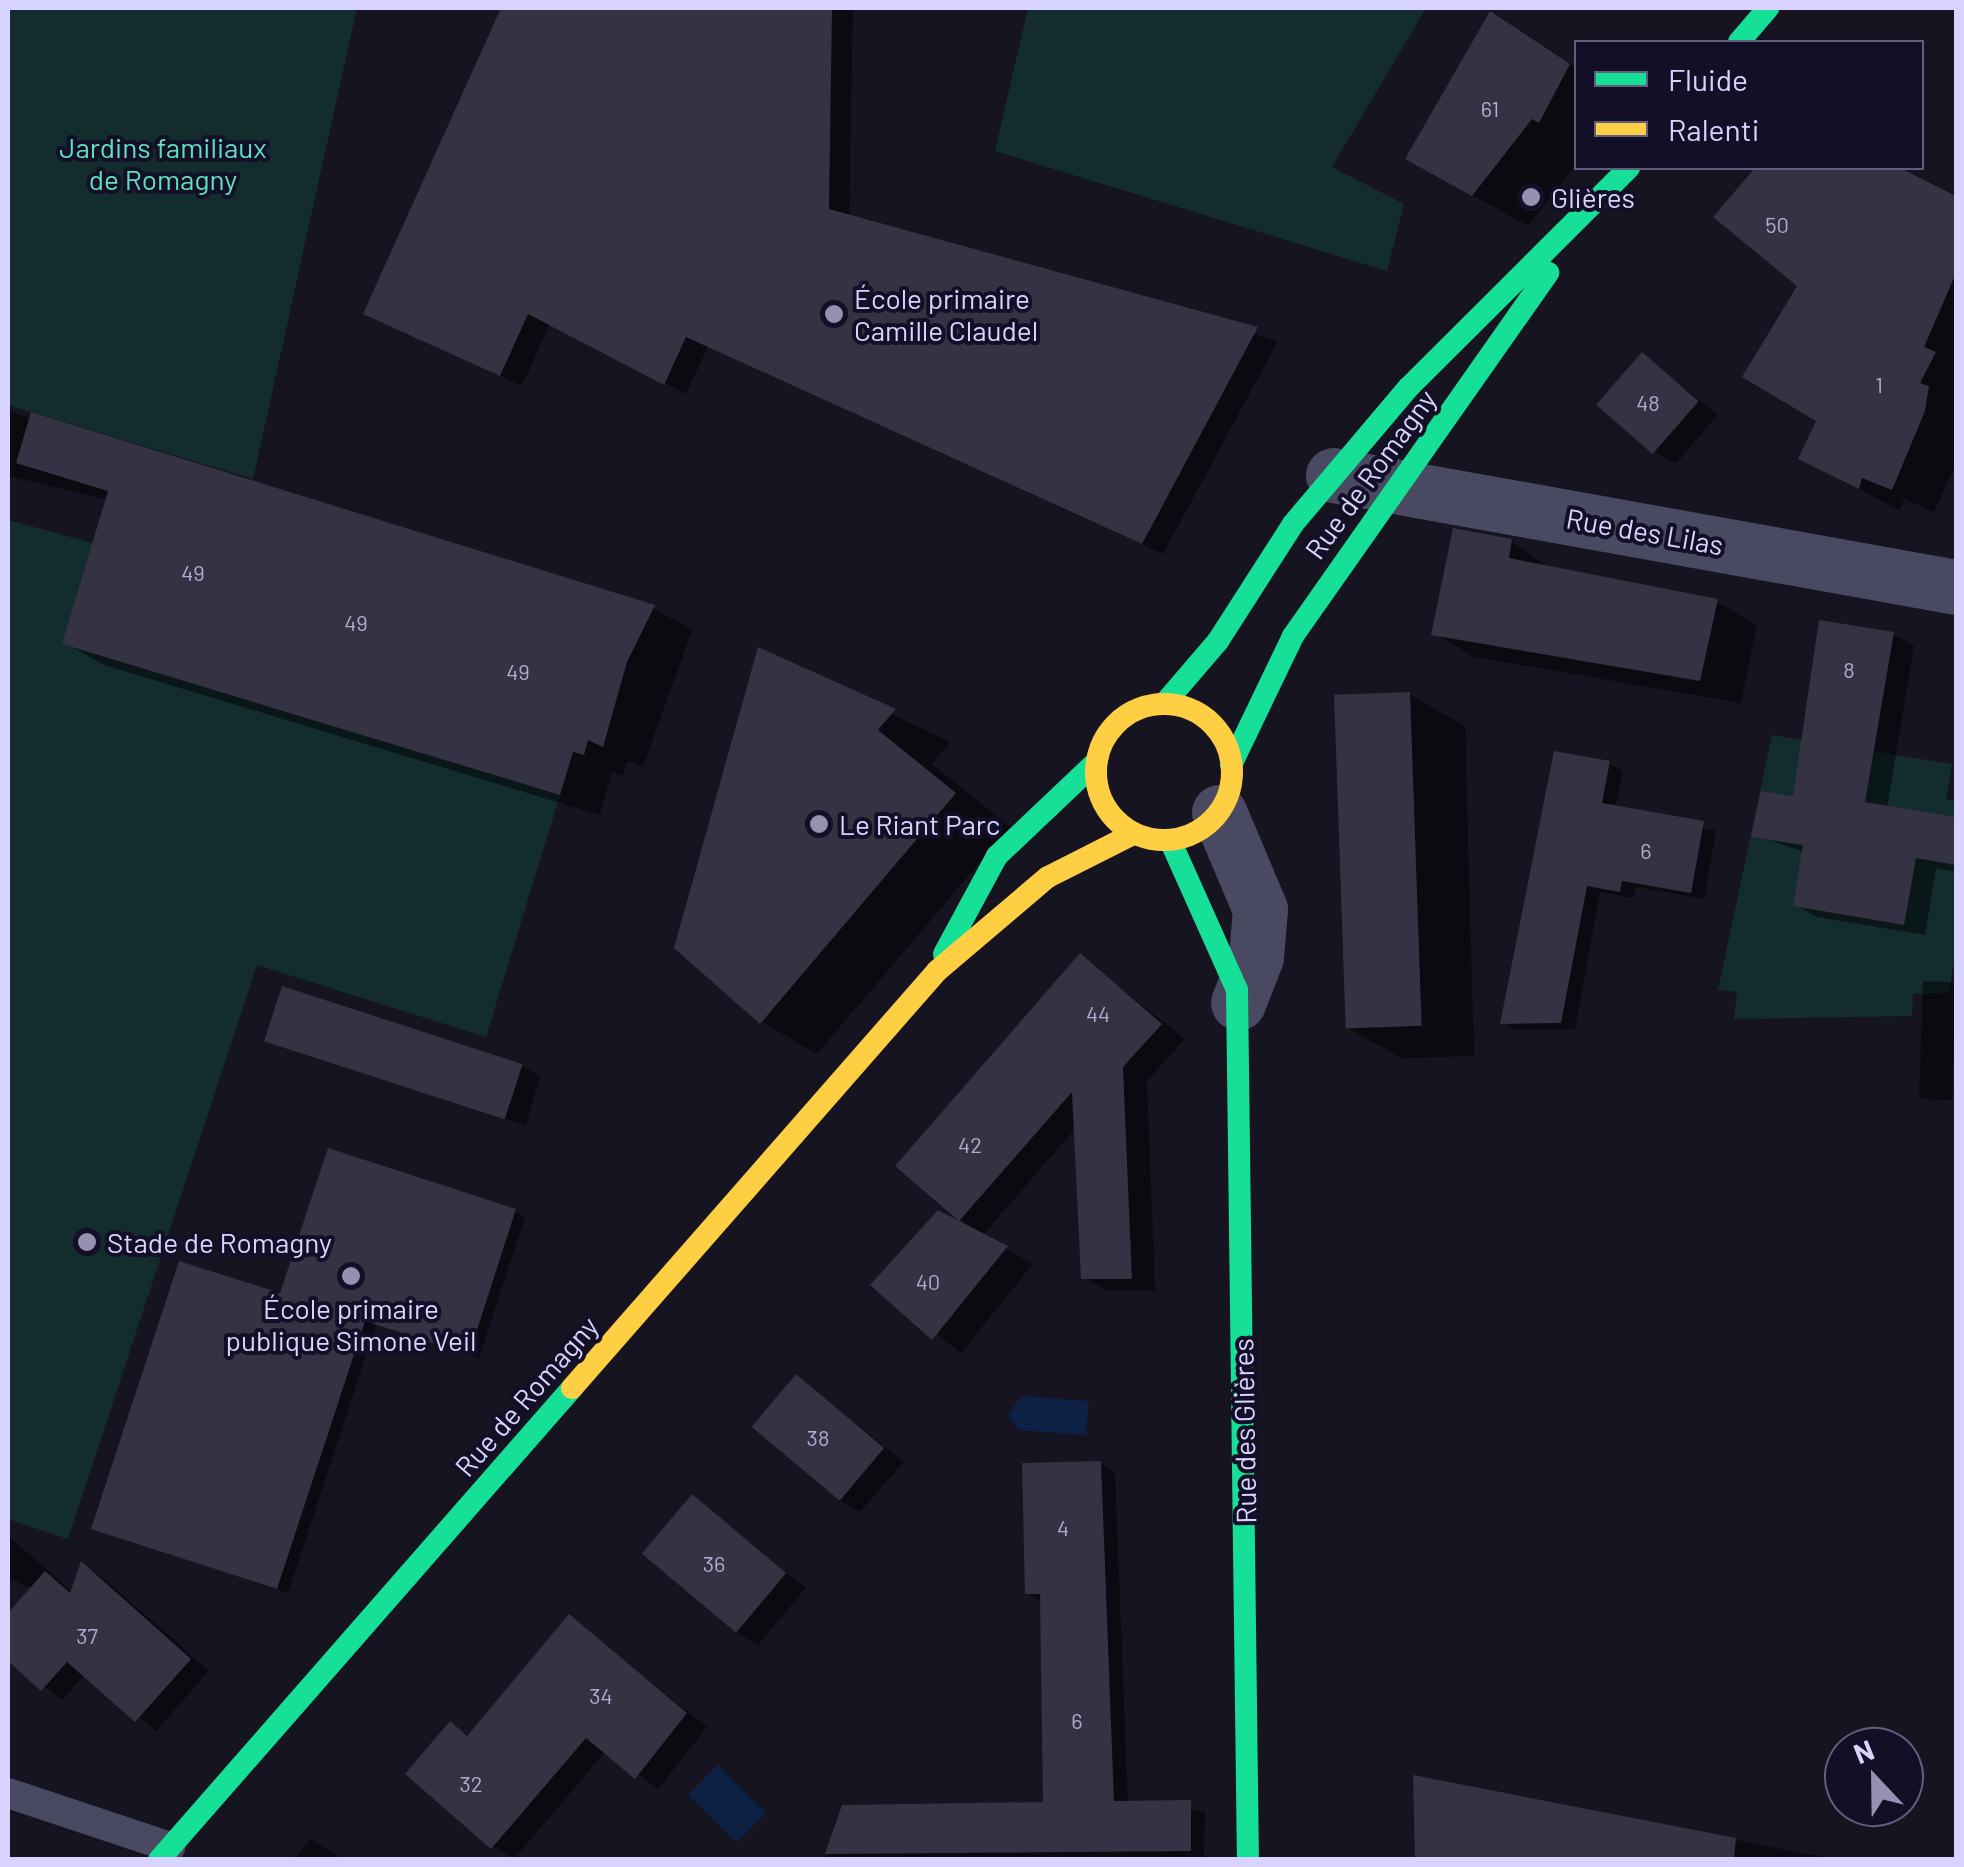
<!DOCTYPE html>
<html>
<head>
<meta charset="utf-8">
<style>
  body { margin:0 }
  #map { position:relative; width:1964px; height:1867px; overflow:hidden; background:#161421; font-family:Barlow,sans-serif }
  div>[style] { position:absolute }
  .green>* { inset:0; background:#132c2d }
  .water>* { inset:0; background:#0d2144; transform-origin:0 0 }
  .shadow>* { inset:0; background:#0007; transform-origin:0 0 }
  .building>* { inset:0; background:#343243; transform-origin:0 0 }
  .lane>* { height:30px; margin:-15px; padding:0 15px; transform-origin:15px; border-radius:15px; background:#4a4962 }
  .street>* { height:55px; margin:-27.5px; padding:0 27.5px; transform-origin:27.5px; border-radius:27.5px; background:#4a4962 }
  .fast>* { height:22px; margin:-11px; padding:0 11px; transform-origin:11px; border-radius:11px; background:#16e098 }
  .slow>* { height:22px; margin:-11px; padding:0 11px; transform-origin:11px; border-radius:11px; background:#ffcf43 }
  .slow>.ring { margin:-11px; padding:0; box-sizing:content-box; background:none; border:22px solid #ffcf43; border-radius:50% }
  .dots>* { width:28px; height:28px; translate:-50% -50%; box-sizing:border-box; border:5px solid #130f26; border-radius:50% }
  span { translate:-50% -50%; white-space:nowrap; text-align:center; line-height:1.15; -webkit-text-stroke:8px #130f26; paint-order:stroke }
  .number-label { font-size:22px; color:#b0acd0 }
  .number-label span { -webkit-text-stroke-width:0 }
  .park-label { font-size:28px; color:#5fe0c0 }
  .poi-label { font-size:28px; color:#d9d4ff }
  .left { translate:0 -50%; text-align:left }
  .street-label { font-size:28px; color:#d9d4ff }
  .frame { position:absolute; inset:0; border:10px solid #d9d4ff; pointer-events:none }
  .legend { position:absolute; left:1574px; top:40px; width:350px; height:130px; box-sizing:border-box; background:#130f26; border:2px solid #625e7d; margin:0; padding:12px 18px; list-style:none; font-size:30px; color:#d9d4ff }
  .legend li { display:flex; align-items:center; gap:20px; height:50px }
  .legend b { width:50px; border:2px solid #625e7d }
  .north { position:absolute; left:1824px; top:1727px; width:100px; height:100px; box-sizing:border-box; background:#130f26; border:2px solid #625e7d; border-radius:50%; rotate:338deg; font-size:28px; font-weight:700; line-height:40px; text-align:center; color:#d9d4ff }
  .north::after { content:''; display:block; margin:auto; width:35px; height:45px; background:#9591b1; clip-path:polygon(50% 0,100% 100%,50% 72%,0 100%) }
</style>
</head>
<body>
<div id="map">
  <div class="green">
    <i style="clip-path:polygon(8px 8px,357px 8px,253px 479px,8px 405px)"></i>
    <i style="clip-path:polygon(1028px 8px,1426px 8px,1332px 167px,1404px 204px,1387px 271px,995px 151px)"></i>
    <i style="clip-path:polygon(8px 520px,93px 543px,63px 644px,560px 795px,486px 1037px,257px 965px,68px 1539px,8px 1519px)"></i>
    <i style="clip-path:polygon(1772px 735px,1952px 764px,1946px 799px,1956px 801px,1956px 947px,1949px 993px,1913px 994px,1912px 1016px,1734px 1019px,1737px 992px,1718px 990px)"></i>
  </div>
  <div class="water">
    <i style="clip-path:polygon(1021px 1396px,1089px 1401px,1086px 1435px,1019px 1430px,1008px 1416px)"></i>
    <i style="left:718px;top:1765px;width:68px;height:42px;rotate:45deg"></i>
  </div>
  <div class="shadow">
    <i style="clip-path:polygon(504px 8px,853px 8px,849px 217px,1278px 341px,1163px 554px,708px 347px,686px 394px,550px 324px,522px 386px,366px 312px)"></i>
    <i style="clip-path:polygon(1491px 15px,1576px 67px,1576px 165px,1528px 226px,1464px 190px)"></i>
    <i style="clip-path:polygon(1759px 168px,1895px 168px,1956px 198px,1956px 464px,1934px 512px,1904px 499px,1900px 511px,1802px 458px,1819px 420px,1800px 286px,1717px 216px)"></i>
    <i style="clip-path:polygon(1642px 356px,1718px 414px,1676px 464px,1655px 452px)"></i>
    <i style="clip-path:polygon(8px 411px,654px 608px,692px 630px,643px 767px,627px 761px,623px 776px,612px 772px,600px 815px,104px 665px,65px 643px,108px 500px,8px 476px)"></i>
    <i style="clip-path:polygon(1511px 541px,1551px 569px,1717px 602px,1757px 625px,1741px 703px,1474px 657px,1434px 633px)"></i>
    <i style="clip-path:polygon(1893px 634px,1914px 646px,1887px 808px,1956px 820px,1956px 872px,1936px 868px,1925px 935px,1817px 917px,1796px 905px,1805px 852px,1754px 835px,1795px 799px)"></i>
    <i style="clip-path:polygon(760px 651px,950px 742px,932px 764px,1010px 827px,817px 1054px,762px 1022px)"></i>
    <i style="clip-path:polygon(1409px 694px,1465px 726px,1474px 1056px,1401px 1058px,1346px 1027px)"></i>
    <i style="clip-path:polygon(1609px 763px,1623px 771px,1615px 808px,1716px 831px,1704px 899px,1636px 887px,1633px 898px,1600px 892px,1575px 1029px,1516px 1030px,1503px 1022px)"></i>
    <i style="clip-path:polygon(1080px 956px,1185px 1039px,1147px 1081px,1155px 1291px,1108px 1291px,1084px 1277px,1076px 1128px,982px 1236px,1033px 1264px,961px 1353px,873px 1284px,970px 1227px,899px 1166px)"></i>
    <i style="left:1923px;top:981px;width:33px;height:118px;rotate:2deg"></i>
    <i style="clip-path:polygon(265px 1038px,522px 1066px,540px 1076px,526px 1126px)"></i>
    <i style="clip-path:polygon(515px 1211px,525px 1217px,479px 1358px,376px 1325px,288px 1593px,104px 1533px,281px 1297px)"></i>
    <i style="clip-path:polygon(797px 1378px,904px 1462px,860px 1512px,838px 1500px)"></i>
    <i style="clip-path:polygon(1101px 1464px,1115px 1472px,1128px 1804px,1205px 1811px,1204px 1860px,826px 1860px,844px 1807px,1046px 1805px,1042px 1602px,1027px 1593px)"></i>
    <i style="clip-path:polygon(692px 1497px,806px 1588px,758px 1645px,737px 1633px)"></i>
    <i style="clip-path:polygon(8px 1536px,73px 1592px,82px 1565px,101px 1576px,209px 1671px,156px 1731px,85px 1675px,62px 1700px,8px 1657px,8px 1617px,33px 1588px,8px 1579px)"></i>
    <i style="clip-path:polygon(569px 1618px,707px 1727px,658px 1789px,606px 1751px,514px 1859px,493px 1846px,450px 1725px,470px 1736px)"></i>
    <i style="clip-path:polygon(1415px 1778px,1839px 1860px,1418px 1860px)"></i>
    <i style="clip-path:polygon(310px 1839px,345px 1860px,293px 1860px)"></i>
  </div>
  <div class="building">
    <i style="clip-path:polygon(501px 8px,832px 8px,829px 209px,1258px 327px,1142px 544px,686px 337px,664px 385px,528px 314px,500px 376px,363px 314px)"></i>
    <i style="clip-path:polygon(1490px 11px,1570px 64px,1539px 123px,1532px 119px,1472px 196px,1405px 159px)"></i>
    <i style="clip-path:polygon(1755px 168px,1900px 168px,1956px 196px,1956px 273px,1924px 347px,1936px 352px,1920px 383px,1929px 386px,1925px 411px,1892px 490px,1862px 478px,1859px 489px,1798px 459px,1816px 421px,1742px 377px,1797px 286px,1713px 217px)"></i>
    <i style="left:1642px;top:352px;width:75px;height:70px;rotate:41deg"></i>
    <i style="clip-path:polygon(31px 412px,655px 605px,627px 662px,603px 747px,588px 740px,584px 755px,573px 752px,560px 795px,62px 644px,108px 491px,16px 463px)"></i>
    <i style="clip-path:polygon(1453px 528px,1512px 539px,1509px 558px,1718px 599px,1700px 681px,1431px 635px)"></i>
    <i style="clip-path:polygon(1819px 620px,1894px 632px,1865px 802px,1956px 817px,1956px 865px,1916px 858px,1904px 925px,1793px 906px,1803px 845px,1751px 837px,1761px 791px,1793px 796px)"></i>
    <i style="clip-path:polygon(758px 647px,896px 709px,878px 730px,956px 793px,760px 1024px,674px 948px)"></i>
    <i style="left:1410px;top:692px;width:334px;height:76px;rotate:88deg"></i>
    <i style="clip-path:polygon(1554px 751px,1610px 761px,1602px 803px,1704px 821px,1691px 893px,1622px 881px,1620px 892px,1587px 886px,1561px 1023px,1500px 1024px)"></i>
    <i style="clip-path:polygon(1080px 953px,1162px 1024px,1123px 1067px,1132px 1279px,1081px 1279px,1072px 1092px,959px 1221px,895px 1166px)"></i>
    <i style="left:282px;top:986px;width:253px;height:58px;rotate:18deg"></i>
    <i style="clip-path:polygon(328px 1148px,516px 1209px,469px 1355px,365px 1321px,277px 1589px,91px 1529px,179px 1261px,280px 1293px)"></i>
    <i style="clip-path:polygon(938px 1210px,1008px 1246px,932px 1340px,870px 1285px)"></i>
    <i style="left:796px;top:1374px;width:115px;height:69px;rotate:40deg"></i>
    <i style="clip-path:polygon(1101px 1461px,1114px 1801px,1191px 1800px,1191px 1851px,825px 1854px,842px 1805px,1043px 1802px,1040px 1594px,1025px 1594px,1022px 1463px)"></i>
    <i style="left:692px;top:1494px;width:123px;height:78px;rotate:40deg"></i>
    <i style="clip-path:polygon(81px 1561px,191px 1659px,135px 1722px,67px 1662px,41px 1691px,8px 1661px,8px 1613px,45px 1571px,70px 1593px)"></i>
    <i style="clip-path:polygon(569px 1614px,687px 1713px,635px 1779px,586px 1738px,491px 1849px,405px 1774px,450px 1721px,467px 1736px)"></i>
    <i style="clip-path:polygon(1413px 1775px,1736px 1838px,1734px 1860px,1415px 1860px)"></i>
  </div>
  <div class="lane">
    <i style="left:8px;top:1793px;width:171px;rotate:18.4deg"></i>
  </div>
  <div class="street">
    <i style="left:1333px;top:475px;width:633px;rotate:10.19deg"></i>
    <i style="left:1219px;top:812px;width:105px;rotate:67.1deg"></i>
    <i style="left:1260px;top:909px;width:48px;rotate:94.8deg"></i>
    <i style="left:1256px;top:957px;width:49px;rotate:111.4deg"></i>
  </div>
  <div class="fast">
    <i style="left:1739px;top:42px;width:45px;rotate:-49.5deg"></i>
    <i style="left:1164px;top:704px;width:83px;rotate:-49.4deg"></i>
    <i style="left:1218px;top:641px;width:139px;rotate:-57.3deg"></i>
    <i style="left:1293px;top:524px;width:178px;rotate:-49.8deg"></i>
    <i style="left:1408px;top:388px;width:312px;rotate:-44.9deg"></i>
    <i style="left:1231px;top:765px;width:143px;rotate:-64.3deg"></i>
    <i style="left:1293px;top:636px;width:444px;rotate:-54.9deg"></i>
    <i style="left:1170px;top:840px;width:164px;rotate:65.9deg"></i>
    <i style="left:1237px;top:990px;width:870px;rotate:89.28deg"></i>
    <i style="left:944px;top:954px;width:111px;rotate:-61.6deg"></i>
    <i style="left:997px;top:856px;width:137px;rotate:-43.5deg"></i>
    <i style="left:159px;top:1860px;width:627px;rotate:-48.81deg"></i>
  </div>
  <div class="slow">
    <i class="ring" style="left:1096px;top:704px;width:114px;height:114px"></i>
    <i style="left:572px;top:1388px;width:554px;rotate:-48.8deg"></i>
    <i style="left:937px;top:971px;width:145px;rotate:-40.3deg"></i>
    <i style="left:1048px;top:877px;width:95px;rotate:-26.8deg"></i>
  </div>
  <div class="dots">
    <i style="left:1531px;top:197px;background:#9591b1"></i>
    <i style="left:834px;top:314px;background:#9591b1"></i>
    <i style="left:819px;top:824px;background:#9591b1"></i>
    <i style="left:87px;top:1242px;background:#9591b1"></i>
    <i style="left:351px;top:1276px;background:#9591b1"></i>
  </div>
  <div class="number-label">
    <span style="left:1490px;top:109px">61</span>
    <span style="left:1777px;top:225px">50</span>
    <span style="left:1879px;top:385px">1</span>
    <span style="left:1648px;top:403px">48</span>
    <span style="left:193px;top:573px">49</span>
    <span style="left:356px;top:623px">49</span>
    <span style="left:1849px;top:670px">8</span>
    <span style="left:518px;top:672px">49</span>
    <span style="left:1646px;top:851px">6</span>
    <span style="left:1098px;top:1014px">44</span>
    <span style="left:970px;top:1145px">42</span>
    <span style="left:928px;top:1282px">40</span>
    <span style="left:818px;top:1438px">38</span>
    <span style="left:1063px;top:1528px">4</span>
    <span style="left:714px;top:1564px">36</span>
    <span style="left:87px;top:1636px">37</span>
    <span style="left:601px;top:1696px">34</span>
    <span style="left:1077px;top:1721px">6</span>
    <span style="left:471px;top:1784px">32</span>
  </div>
  <div class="park-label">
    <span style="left:163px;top:163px">Jardins familiaux<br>de Romagny</span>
  </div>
  <div class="poi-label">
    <span class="left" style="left:1551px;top:197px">Glières</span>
    <span class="left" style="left:854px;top:314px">École primaire<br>Camille Claudel</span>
    <span class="left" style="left:839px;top:824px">Le Riant Parc</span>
    <span class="left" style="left:107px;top:1242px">Stade de Romagny</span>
    <span style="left:351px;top:1324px">École primaire<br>publique Simone Veil</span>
  </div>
  <div class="street-label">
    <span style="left:1370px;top:474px;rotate:-54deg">Rue de Romagny</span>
    <span style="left:1645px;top:531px;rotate:10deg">Rue des Lilas</span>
    <span style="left:526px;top:1396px;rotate:-49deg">Rue de Romagny</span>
    <span style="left:1244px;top:1431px;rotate:-91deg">Rue des Glières</span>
  </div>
  <div class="frame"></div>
  <ul class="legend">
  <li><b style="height:12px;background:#16e098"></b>Fluide</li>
  <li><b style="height:12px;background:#ffcf43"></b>Ralenti</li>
  </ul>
  <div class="north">N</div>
</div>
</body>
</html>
